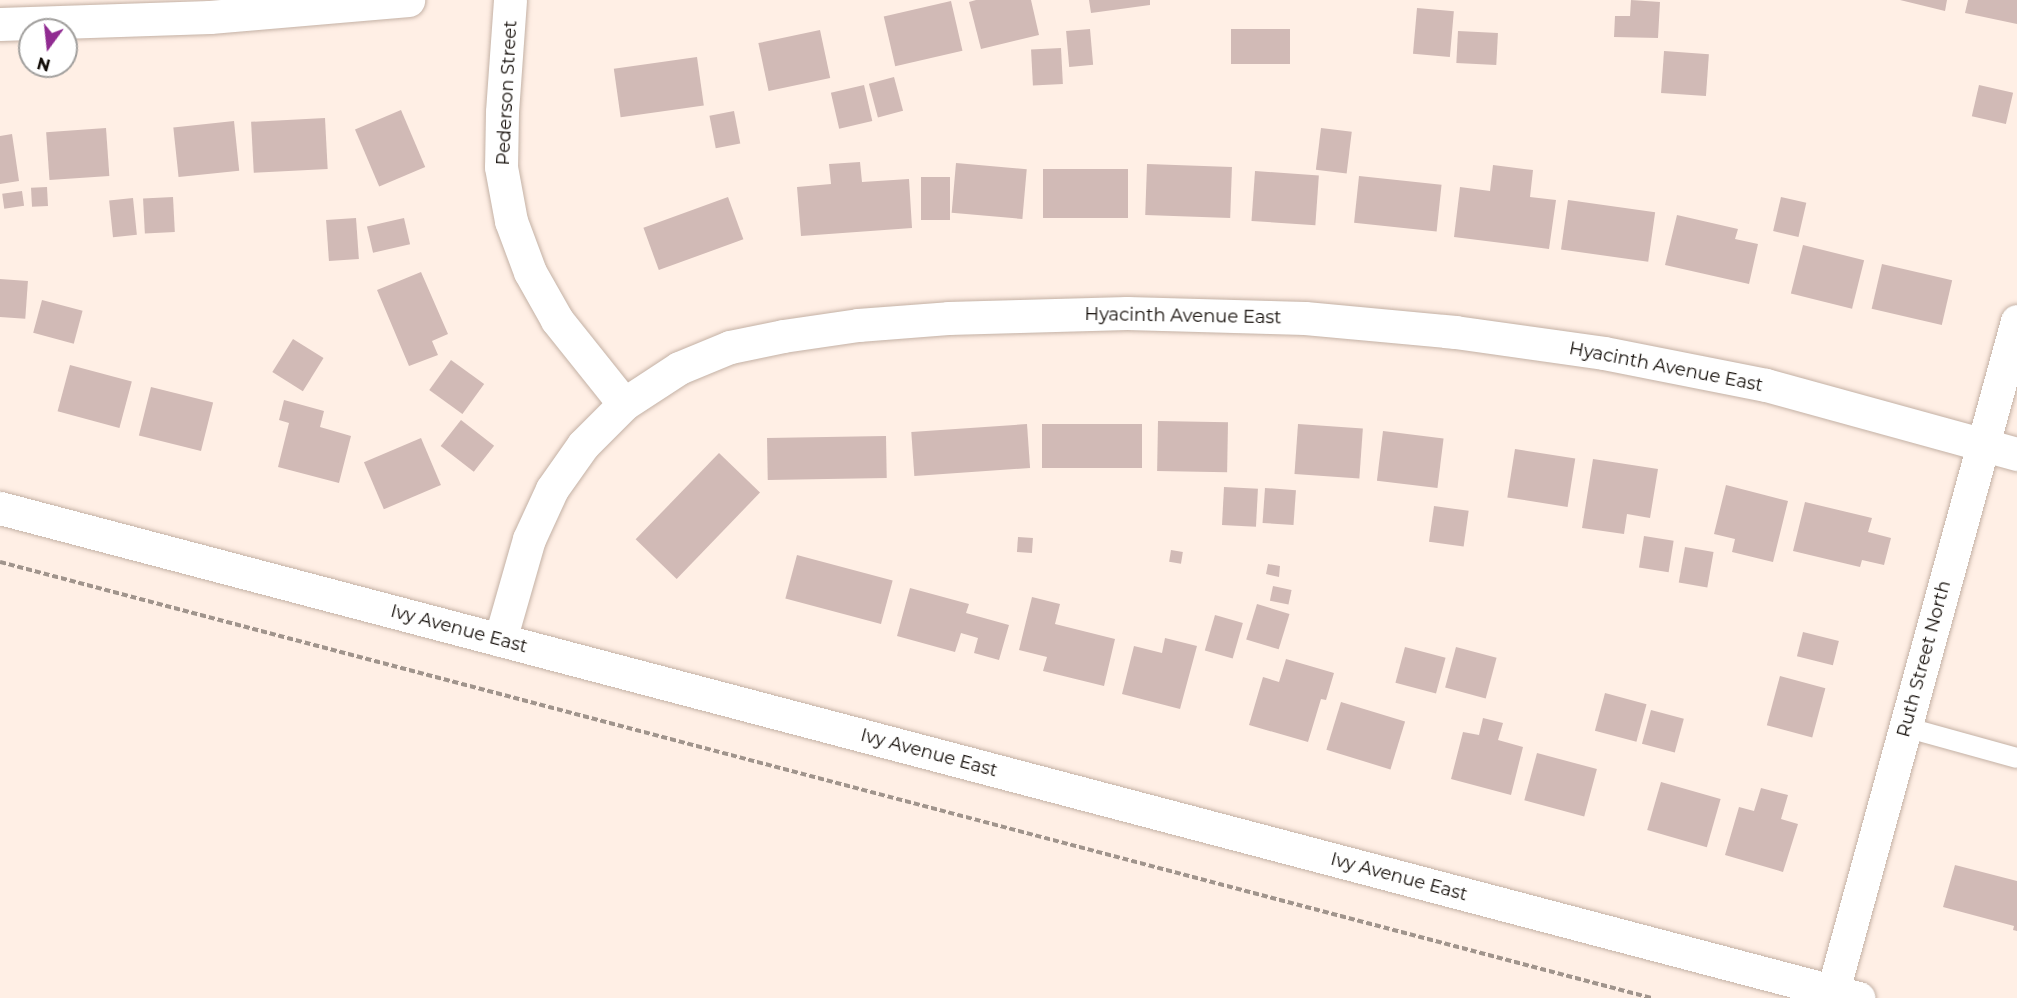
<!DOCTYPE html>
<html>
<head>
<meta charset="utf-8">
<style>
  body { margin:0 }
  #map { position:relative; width:2017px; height:998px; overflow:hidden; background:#ffefe5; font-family:Montserrat,sans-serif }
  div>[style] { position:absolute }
  .building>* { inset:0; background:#d1bab6; transform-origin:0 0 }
  .path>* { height:4px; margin-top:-2px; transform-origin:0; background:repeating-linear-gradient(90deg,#a0948c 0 6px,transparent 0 9px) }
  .roads { filter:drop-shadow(0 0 2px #c4b1a5) drop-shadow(0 0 2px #c4b1a5) }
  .lane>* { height:20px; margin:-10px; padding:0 10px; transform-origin:10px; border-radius:10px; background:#fff }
  .street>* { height:33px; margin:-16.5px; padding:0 16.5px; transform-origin:16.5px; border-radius:16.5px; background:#fff }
  .secondary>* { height:33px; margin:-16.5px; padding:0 16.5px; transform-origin:16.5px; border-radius:16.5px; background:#fff }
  span { translate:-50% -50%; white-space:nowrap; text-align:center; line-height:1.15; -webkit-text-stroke:4.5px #fff; paint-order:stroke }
  .street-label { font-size:18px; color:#140e09 }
  .north { position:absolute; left:18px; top:18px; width:60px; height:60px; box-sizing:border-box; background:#fff; border:2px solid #a19f9d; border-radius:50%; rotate:195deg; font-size:16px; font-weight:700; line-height:24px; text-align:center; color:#140e09 }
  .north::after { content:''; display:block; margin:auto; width:21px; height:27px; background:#902b91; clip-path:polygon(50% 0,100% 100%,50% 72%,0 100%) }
</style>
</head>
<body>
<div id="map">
  <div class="building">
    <i style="clip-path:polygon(976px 0,1031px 0,1039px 35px,981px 49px,969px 2px)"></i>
    <i style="clip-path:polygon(1089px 0,1150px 0,1150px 5px,1091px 13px)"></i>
    <i style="clip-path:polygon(1631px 0,1660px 2px,1658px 38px,1614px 37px,1615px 16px,1630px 16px)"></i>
    <i style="clip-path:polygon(1900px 0,1947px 0,1945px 11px)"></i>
    <i style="clip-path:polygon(1968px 0,2017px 0,2017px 24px,1965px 13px)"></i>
    <i style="left:951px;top:1px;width:51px;height:69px;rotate:77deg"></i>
    <i style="left:1417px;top:8px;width:37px;height:46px;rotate:5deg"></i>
    <i style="left:1090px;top:29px;width:36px;height:24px;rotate:85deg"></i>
    <i style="left:1290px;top:29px;width:35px;height:59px;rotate:90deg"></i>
    <i style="left:820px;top:30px;width:49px;height:63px;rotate:78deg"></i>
    <i style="left:1458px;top:31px;width:40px;height:32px;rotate:3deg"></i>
    <i style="left:1061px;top:48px;width:36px;height:30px;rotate:87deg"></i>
    <i style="left:1664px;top:51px;width:45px;height:42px;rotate:4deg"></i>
    <i style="left:697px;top:57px;width:49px;height:84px;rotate:82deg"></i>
    <i style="left:894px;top:77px;width:35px;height:26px;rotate:75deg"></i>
    <i style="left:864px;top:85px;width:37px;height:34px;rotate:77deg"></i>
    <i style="left:1979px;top:85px;width:35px;height:32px;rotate:13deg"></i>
    <i style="left:401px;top:110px;width:62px;height:50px;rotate:67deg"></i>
    <i style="left:734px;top:111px;width:33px;height:25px;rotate:79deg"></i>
    <i style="left:325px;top:118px;width:51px;height:74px;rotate:87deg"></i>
    <i style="left:234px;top:121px;width:50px;height:61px;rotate:84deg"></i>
    <i style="left:106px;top:128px;width:48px;height:60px;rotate:86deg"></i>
    <i style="left:1321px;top:128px;width:31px;height:42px;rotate:7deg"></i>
    <i style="clip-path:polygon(12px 134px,19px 181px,0 184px,0 136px)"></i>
    <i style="clip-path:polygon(860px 162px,862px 182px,909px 179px,912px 228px,801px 236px,797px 187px,831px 184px,829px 164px)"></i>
    <i style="left:956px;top:163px;width:71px;height:50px;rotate:5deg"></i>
    <i style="left:1147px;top:164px;width:85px;height:51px;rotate:2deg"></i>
    <i style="clip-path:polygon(1493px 165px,1533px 170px,1530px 197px,1556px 200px,1549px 249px,1454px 237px,1460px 187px,1490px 191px)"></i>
    <i style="left:1043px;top:169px;width:85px;height:49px"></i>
    <i style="left:1255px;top:171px;width:64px;height:50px;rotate:4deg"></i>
    <i style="left:1359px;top:176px;width:83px;height:47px;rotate:6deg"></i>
    <i style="left:921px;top:177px;width:29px;height:43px"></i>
    <i style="left:47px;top:187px;width:19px;height:16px;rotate:87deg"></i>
    <i style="left:22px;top:191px;width:15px;height:20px;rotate:82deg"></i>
    <i style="left:173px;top:197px;width:35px;height:30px;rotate:87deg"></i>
    <i style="left:728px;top:197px;width:45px;height:90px;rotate:70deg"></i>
    <i style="left:1781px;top:197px;width:26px;height:35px;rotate:13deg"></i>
    <i style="left:133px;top:198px;width:37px;height:24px;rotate:84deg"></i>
    <i style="left:1568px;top:200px;width:88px;height:50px;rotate:8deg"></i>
    <i style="clip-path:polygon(1677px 215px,1738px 229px,1735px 239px,1758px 244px,1749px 284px,1665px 265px)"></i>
    <i style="left:356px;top:218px;width:41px;height:30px;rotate:86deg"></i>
    <i style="left:404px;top:218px;width:27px;height:38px;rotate:77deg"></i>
    <i style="left:1803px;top:245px;width:63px;height:50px;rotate:14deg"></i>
    <i style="left:1882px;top:264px;width:72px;height:46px;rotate:13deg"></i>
    <i style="clip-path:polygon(421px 272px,448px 334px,432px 341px,438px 355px,409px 366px,377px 290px)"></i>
    <i style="left:0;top:279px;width:28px;height:38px;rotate:4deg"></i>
    <i style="left:42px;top:300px;width:42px;height:34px;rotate:15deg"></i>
    <i style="left:293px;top:339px;width:36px;height:39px;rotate:32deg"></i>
    <i style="left:451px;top:360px;width:41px;height:37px;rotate:36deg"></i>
    <i style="left:70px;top:365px;width:64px;height:48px;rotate:15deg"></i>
    <i style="left:151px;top:387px;width:64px;height:50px;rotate:14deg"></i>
    <i style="clip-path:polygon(284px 400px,324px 411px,320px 427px,351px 436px,339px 483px,278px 467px,289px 423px,279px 420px)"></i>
    <i style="left:461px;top:420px;width:42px;height:33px;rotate:38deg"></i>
    <i style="left:1158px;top:421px;width:70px;height:50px;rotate:1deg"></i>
    <i style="left:1027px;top:424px;width:44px;height:116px;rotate:86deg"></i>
    <i style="left:1042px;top:424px;width:100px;height:44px"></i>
    <i style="left:1298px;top:424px;width:65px;height:50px;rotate:4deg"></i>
    <i style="left:1383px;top:431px;width:61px;height:50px;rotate:7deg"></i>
    <i style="left:886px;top:436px;width:42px;height:119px;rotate:89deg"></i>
    <i style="left:421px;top:438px;width:51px;height:62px;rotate:67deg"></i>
    <i style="left:1515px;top:449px;width:61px;height:49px;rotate:9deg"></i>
    <i style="left:719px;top:453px;width:57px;height:120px;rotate:44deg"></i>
    <i style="clip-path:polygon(1593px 459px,1658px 469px,1650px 518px,1627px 514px,1624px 534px,1582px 528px)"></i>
    <i style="clip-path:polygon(1726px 485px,1788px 501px,1773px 562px,1732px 552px,1735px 539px,1714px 534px)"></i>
    <i style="left:1224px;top:487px;width:34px;height:38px;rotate:3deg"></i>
    <i style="left:1265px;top:488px;width:31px;height:35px;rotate:4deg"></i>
    <i style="clip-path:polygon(1805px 502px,1872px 518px,1868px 532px,1891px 538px,1884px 565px,1862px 560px,1860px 567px,1793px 551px)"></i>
    <i style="left:1434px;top:506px;width:35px;height:36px;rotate:8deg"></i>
    <i style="left:1644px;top:536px;width:30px;height:32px;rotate:9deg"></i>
    <i style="left:1018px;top:537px;width:15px;height:15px;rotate:4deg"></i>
    <i style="left:1685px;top:547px;width:29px;height:36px;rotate:10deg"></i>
    <i style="left:1171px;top:550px;width:12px;height:12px;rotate:9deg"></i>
    <i style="left:797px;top:555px;width:99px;height:45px;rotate:15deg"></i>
    <i style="clip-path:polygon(1268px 564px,1280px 566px,1279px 577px,1266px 574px)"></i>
    <i style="left:1273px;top:586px;width:19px;height:15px;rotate:12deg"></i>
    <i style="clip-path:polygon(910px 588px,969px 604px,966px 613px,1009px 625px,999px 660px,974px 653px,978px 638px,961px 633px,955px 652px,897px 636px)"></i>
    <i style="clip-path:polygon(1032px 597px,1060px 604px,1055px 624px,1115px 639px,1104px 686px,1043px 671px,1047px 657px,1019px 650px)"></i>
    <i style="left:1257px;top:604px;width:34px;height:37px;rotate:17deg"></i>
    <i style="left:1215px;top:615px;width:29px;height:37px;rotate:16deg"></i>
    <i style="left:1803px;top:632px;width:37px;height:25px;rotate:14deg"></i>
    <i style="clip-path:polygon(1165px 638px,1197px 646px,1180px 709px,1122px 694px,1134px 646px,1162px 653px)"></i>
    <i style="left:1405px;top:647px;width:42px;height:37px;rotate:15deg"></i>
    <i style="left:1456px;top:647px;width:42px;height:42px;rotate:15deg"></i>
    <i style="clip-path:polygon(1286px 659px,1334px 673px,1326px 700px,1321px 699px,1308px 742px,1249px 725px,1263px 677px,1279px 682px)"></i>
    <i style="left:1780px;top:676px;width:47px;height:51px;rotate:15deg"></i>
    <i style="left:1605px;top:693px;width:43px;height:39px;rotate:15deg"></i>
    <i style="left:1341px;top:702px;width:67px;height:50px;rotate:17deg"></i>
    <i style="left:1651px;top:710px;width:34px;height:35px;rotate:15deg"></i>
    <i style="clip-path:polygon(1483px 718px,1503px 723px,1498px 740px,1523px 747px,1511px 795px,1451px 779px,1463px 732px,1479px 735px)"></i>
    <i style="left:1537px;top:753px;width:62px;height:49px;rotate:15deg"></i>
    <i style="left:1661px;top:782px;width:62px;height:50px;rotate:16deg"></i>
    <i style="clip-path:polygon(1761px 788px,1788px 795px,1781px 819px,1798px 824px,1783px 872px,1725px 855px,1739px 807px,1754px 811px)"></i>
    <i style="clip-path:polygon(1955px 865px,2017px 881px,2017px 931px,2013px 930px,2014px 926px,1943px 907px)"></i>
  </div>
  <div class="path">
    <i style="left:0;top:562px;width:1708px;rotate:14.79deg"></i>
  </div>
  <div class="roads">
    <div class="lane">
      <i style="left:1905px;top:727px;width:116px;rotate:15.5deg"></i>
    </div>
    <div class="street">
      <i style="left:510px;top:0;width:112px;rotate:94.1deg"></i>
      <i style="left:502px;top:112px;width:55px;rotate:91deg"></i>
      <i style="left:501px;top:167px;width:55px;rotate:79.5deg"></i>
      <i style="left:511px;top:221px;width:54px;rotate:69.6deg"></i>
      <i style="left:530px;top:272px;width:55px;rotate:60.6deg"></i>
      <i style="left:557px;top:320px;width:107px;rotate:51.4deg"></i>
      <i style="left:0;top:24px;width:210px;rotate:-1.9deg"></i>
      <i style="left:210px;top:17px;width:199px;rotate:-4.9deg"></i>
      <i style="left:500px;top:640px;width:105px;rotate:-74deg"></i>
      <i style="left:529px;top:539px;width:55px;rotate:-65.3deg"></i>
      <i style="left:552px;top:489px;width:54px;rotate:-54.8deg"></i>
      <i style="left:583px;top:445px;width:58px;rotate:-45deg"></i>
      <i style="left:624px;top:404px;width:66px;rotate:-33.2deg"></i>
      <i style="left:679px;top:368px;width:55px;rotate:-22.4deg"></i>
      <i style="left:730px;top:347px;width:54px;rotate:-11.7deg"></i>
      <i style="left:783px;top:336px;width:76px;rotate:-8.3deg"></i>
      <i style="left:858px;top:325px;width:90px;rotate:-4.4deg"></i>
      <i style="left:948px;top:318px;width:179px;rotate:-1.6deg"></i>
      <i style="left:1127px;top:313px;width:178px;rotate:1.6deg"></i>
      <i style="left:1305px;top:318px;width:151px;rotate:5.3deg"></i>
      <i style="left:1455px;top:332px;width:150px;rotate:8deg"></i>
      <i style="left:1604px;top:353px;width:165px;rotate:11.2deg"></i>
      <i style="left:1766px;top:385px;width:260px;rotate:15.4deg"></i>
      <i style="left:1831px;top:998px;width:702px;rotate:-74.64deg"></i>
    </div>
    <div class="secondary">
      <i style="left:0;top:508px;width:1922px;rotate:14.77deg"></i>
    </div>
  </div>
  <div class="street-label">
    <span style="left:507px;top:93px;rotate:-87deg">Pederson Street</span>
    <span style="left:1183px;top:316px;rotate:1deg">Hyacinth Avenue East</span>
    <span style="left:1666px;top:367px;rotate:11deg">Hyacinth Avenue East</span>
    <span style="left:459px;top:629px;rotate:15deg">Ivy Avenue East</span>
    <span style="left:1924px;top:659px;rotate:-75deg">Ruth Street North</span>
    <span style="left:929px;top:753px;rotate:15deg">Ivy Avenue East</span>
    <span style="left:1399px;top:877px;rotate:15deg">Ivy Avenue East</span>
  </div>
  <div class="north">N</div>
</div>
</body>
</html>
